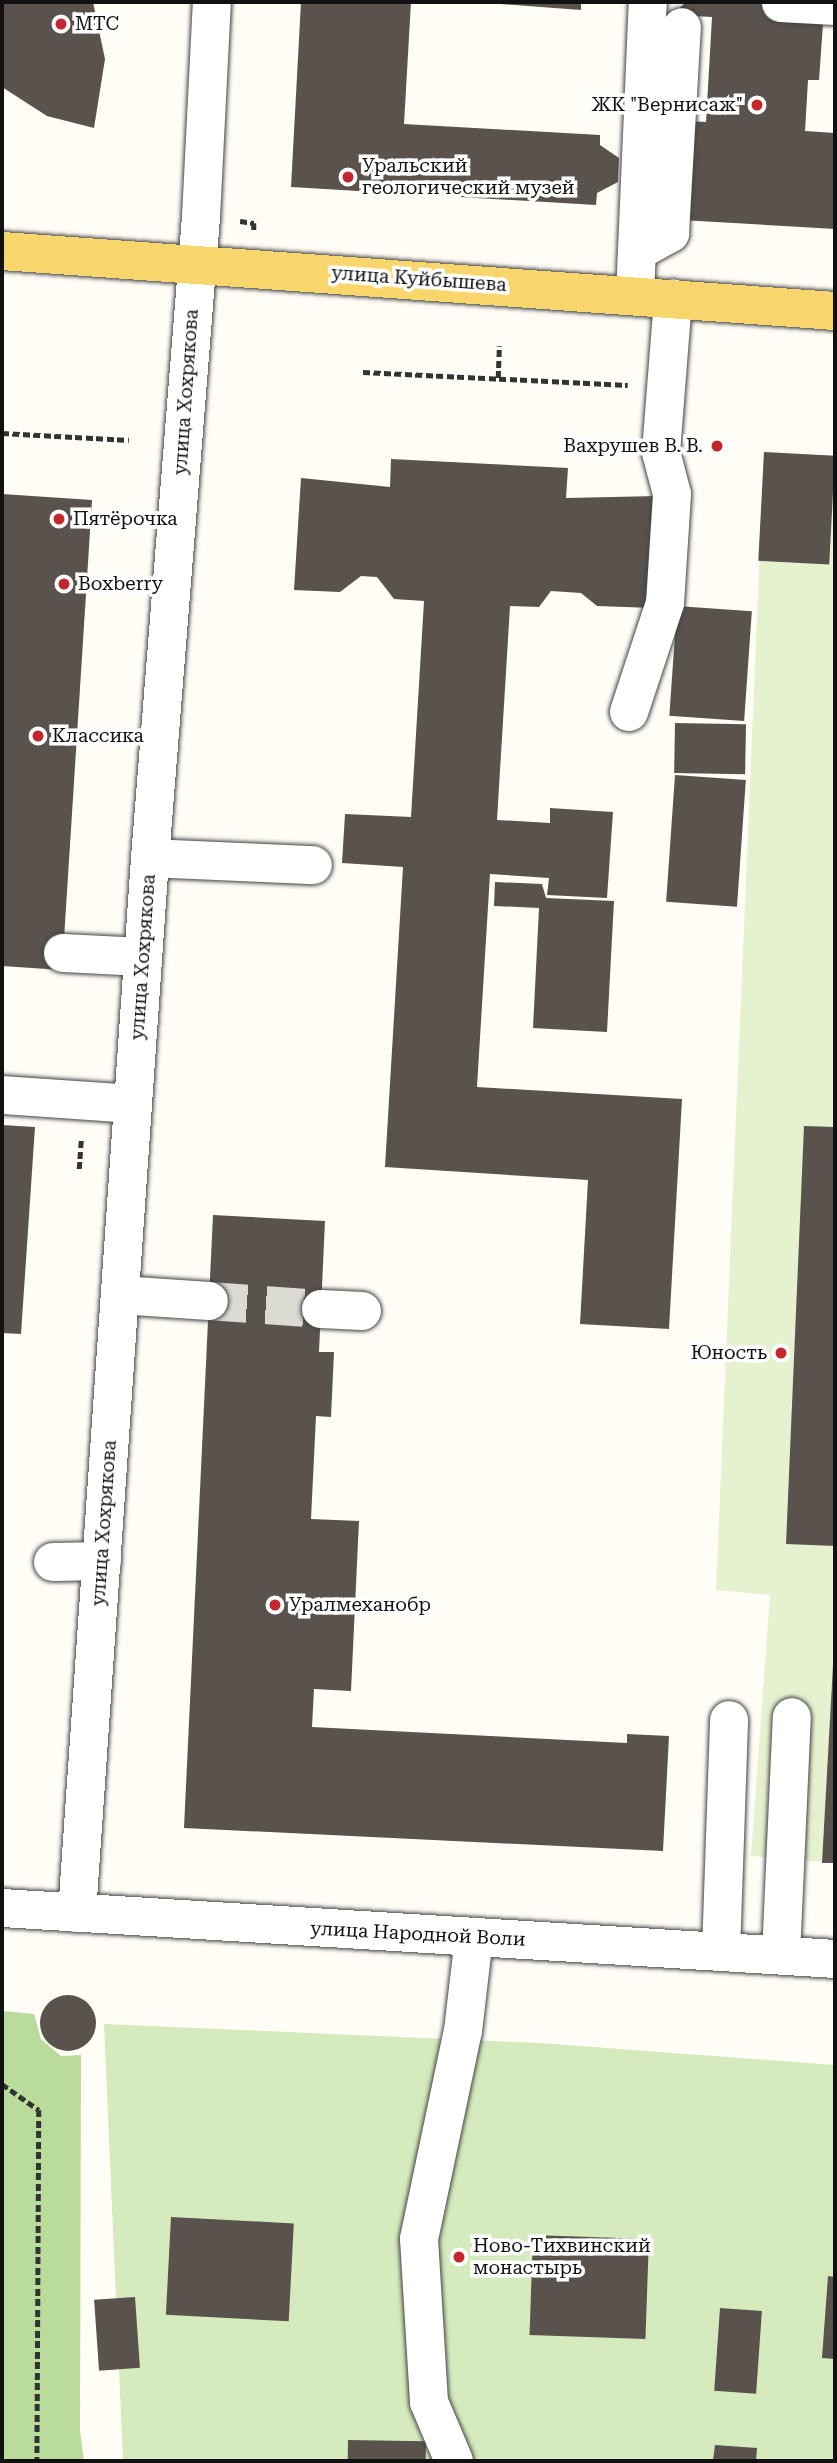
<!DOCTYPE html>
<html>
<head>
<meta charset="utf-8">
<style>
  body { margin:0 }
  #map { position:relative; width:837px; height:2463px; overflow:hidden; background:#fffdf5; font-family:"Roboto Serif",serif }
  div>[style] { position:absolute }
  .green>* { inset:0; background:#d5ebbd }
  .forest>* { inset:0; background:#b9dc9c }
  .pitch>* { inset:0; background:#e6f2cf }
  .building>* { inset:0; background:#5a524d; transform-origin:0 0 }
  .round { border-radius:50% }
  .minor-tunnel>* { height:38px; margin-top:-19px; transform-origin:0; background:repeating-linear-gradient(90deg,#dbdad3 0 38px,transparent 0 57px) }
  .path>* { height:4.5px; margin-top:-2.25px; transform-origin:0; background:repeating-linear-gradient(90deg,#333 0 7px,transparent 0 10.5px) }
  .roads { filter:drop-shadow(0 0 2px #444) drop-shadow(0 0 2px #444) }
  .minor>* { height:38px; margin:-19px; padding:0 19px; transform-origin:19px; border-radius:19px; background:#fff }
  .major>* { height:38px; margin:-19px; padding:0 19px; transform-origin:19px; border-radius:19px; background:#f9d66b }
  .dots>* { width:19px; height:19px; translate:-50% -50%; box-sizing:border-box; border:4px solid #fff; border-radius:50% }
  span { translate:-50% -50%; white-space:nowrap; text-align:center; line-height:1.15; -webkit-text-stroke:7px #fff; paint-order:stroke }
  .poi-label { font-size:19px; color:#111 }
  .left { translate:0 -50%; text-align:left }
  .right { translate:-100% -50%; text-align:right }
  .street-label { font-size:19px; color:#111 }
  .frame { position:absolute; inset:0; border:4px solid #111; pointer-events:none }
</style>
</head>
<body>
<div id="map">
  <div class="green">
    <i style="clip-path:polygon(104px 2024px,540px 2043px,835px 2065px,835px 2461px,123px 2461px)"></i>
  </div>
  <div class="forest">
    <i style="clip-path:polygon(2px 2011px,34px 2014px,41px 2039px,61px 2056px,81px 2055px,80px 2431px,84px 2461px,2px 2461px)"></i>
  </div>
  <div class="pitch">
    <i style="clip-path:polygon(764px 452px,835px 456px,835px 1863px,751px 1856px,770px 1595px,716px 1590px)"></i>
  </div>
  <div class="building">
    <i style="clip-path:polygon(2px 2px,93px 2px,105px 59px,94px 128px,47px 116px,2px 87px)"></i>
    <i style="clip-path:polygon(301px 2px,411px 2px,404px 124px,600px 135px,600px 145px,619px 158px,618px 182px,597px 193px,596px 205px,291px 187px)"></i>
    <i style="clip-path:polygon(474px 2px,581px 2px,581px 10px)"></i>
    <i style="clip-path:polygon(686px 2px,781px 2px,823px 24px,819px 80px,808px 80px,805px 131px,835px 133px,835px 229px,681px 220px,687px 121px,706px 122px,712px 17px,672px 15px)"></i>
    <i style="left:764px;top:452px;width:71px;height:109px;rotate:3deg"></i>
    <i style="clip-path:polygon(391px 459px,568px 468px,566px 498px,658px 496px,653px 608px,597px 606px,581px 593px,551px 591px,539px 607px,510px 606px,497px 820px,550px 823px,550px 808px,613px 812px,607px 898px,547px 895px,549px 878px,490px 874px,477px 1087px,682px 1099px,669px 1329px,580px 1324px,588px 1180px,385px 1167px,403px 867px,342px 863px,345px 814px,411px 817px,424px 601px,394px 599px,377px 577px,361px 576px,340px 592px,294px 590px,301px 478px,390px 487px)"></i>
    <i style="clip-path:polygon(2px 494px,92px 500px,62px 970px,2px 966px)"></i>
    <i style="left:677px;top:606px;width:75px;height:110px;rotate:4deg"></i>
    <i style="left:675px;top:723px;width:71px;height:50px;rotate:1deg"></i>
    <i style="left:675px;top:775px;width:71px;height:127px;rotate:4deg"></i>
    <i style="clip-path:polygon(495px 882px,542px 884px,546px 898px,614px 901px,607px 1032px,533px 1028px,539px 908px,494px 906px)"></i>
    <i style="clip-path:polygon(2px 1125px,35px 1127px,21px 1334px,2px 1333px)"></i>
    <i style="clip-path:polygon(804px 1126px,835px 1127px,835px 1546px,786px 1544px)"></i>
    <i style="clip-path:polygon(213px 1215px,325px 1221px,319px 1352px,334px 1352px,331px 1417px,316px 1416px,311px 1519px,359px 1521px,351px 1691px,314px 1689px,312px 1727px,627px 1743px,627px 1734px,669px 1736px,663px 1851px,184px 1828px)"></i>
    <i style="clip-path:polygon(833px 1665px,835px 1665px,835px 1863px,822px 1863px)"></i>
    <i class="round" style="left:40px;top:1995px;width:56px;height:56px"></i>
    <i style="left:171px;top:2217px;width:123px;height:98px;rotate:3deg"></i>
    <i style="left:533px;top:2235px;width:116px;height:100px;rotate:2deg"></i>
    <i style="clip-path:polygon(828px 2276px,835px 2277px,835px 2359px,822px 2358px)"></i>
    <i style="left:135px;top:2297px;width:71px;height:41px;rotate:86deg"></i>
    <i style="left:720px;top:2308px;width:42px;height:83px;rotate:4deg"></i>
    <i style="left:348px;top:2440px;width:78px;height:21px;rotate:1deg"></i>
    <i style="clip-path:polygon(715px 2445px,757px 2448px,756px 2461px,713px 2461px)"></i>
  </div>
  <div class="minor-tunnel">
    <i style="left:209px;top:1301px;width:112px;rotate:4.1deg"></i>
  </div>
  <div class="path">
    <i style="left:240px;top:221px;width:14px;rotate:8deg"></i>
    <i style="left:254px;top:223px;width:8px;rotate:90deg"></i>
    <i style="left:363px;top:372px;width:265px;rotate:2.8deg"></i>
    <i style="left:498px;top:378px;width:32px;rotate:-88deg"></i>
    <i style="left:2px;top:433px;width:127px;rotate:3.2deg"></i>
    <i style="left:79px;top:1169px;width:29px;rotate:-86deg"></i>
    <i style="left:2px;top:2084px;width:45px;rotate:35.1deg"></i>
    <i style="left:39px;top:2110px;width:351px;rotate:90.3deg"></i>
  </div>
  <div class="roads">
    <div class="minor">
      <i style="left:781px;top:3px;width:54px;rotate:3.2deg"></i>
      <i style="left:638px;top:251px;width:37px;rotate:-29deg"></i>
      <i style="left:670px;top:233px;width:206px;rotate:-86.7deg"></i>
      <i style="left:635px;top:295px;width:293px;rotate:-87.5deg"></i>
      <i style="left:629px;top:712px;width:115px;rotate:-71.7deg"></i>
      <i style="left:665px;top:603px;width:109px;rotate:-86.3deg"></i>
      <i style="left:672px;top:494px;width:43px;rotate:-104.7deg"></i>
      <i style="left:661px;top:452px;width:154px;rotate:-85.5deg"></i>
      <i style="left:150px;top:858px;width:163px;rotate:2.5deg"></i>
      <i style="left:63px;top:953px;width:80px;rotate:2.9deg"></i>
      <i style="left:2px;top:1095px;width:131px;rotate:3.9deg"></i>
      <i style="left:120px;top:1295px;width:89px;rotate:3.9deg"></i>
      <i style="left:321px;top:1309px;width:41px;rotate:2.8deg"></i>
      <i style="left:53px;top:1562px;width:49px;rotate:-1.2deg"></i>
      <i style="left:2px;top:1908px;width:835px;rotate:3.5deg"></i>
      <i style="left:77px;top:1913px;width:1058px;rotate:-86.04deg"></i>
      <i style="left:150px;top:858px;width:643px;rotate:-85.45deg"></i>
      <i style="left:201px;top:217px;width:215px;rotate:-87.1deg"></i>
      <i style="left:721px;top:1952px;width:232px;rotate:-88deg"></i>
      <i style="left:781px;top:1955px;width:238px;rotate:-87.4deg"></i>
      <i style="left:454px;top:2461px;width:64px;rotate:-113deg"></i>
      <i style="left:429px;top:2402px;width:163px;rotate:-93.5deg"></i>
      <i style="left:419px;top:2239px;width:213px;rotate:-78.1deg"></i>
      <i style="left:463px;top:2031px;width:95px;rotate:-83.3deg"></i>
    </div>
    <div class="major">
      <i style="left:2px;top:251px;width:835px;rotate:4.12deg"></i>
    </div>
  </div>
  <div class="dots">
    <i style="left:61px;top:24px;background:#c4262e"></i>
    <i style="left:757px;top:105px;background:#c4262e"></i>
    <i style="left:348px;top:177px;background:#c4262e"></i>
    <i style="left:717px;top:446px;background:#c4262e"></i>
    <i style="left:59px;top:519px;background:#c4262e"></i>
    <i style="left:64px;top:584px;background:#c4262e"></i>
    <i style="left:38px;top:736px;background:#c4262e"></i>
    <i style="left:781px;top:1353px;background:#c4262e"></i>
    <i style="left:275px;top:1605px;background:#c4262e"></i>
    <i style="left:459px;top:2257px;background:#c4262e"></i>
  </div>
  <div class="poi-label">
    <span class="left" style="left:75px;top:24px">МТС</span>
    <span class="right" style="left:743px;top:105px">ЖК "Вернисаж"</span>
    <span class="left" style="left:362px;top:177px">Уральский<br>геологический музей</span>
    <span class="right" style="left:703px;top:446px">Вахрушев В. В.</span>
    <span class="left" style="left:73px;top:519px">Пятёрочка</span>
    <span class="left" style="left:78px;top:584px">Boxberry</span>
    <span class="left" style="left:52px;top:736px">Классика</span>
    <span class="right" style="left:767px;top:1353px">Юность</span>
    <span class="left" style="left:289px;top:1605px">Уралмеханобр</span>
    <span class="left" style="left:473px;top:2257px">Ново-Тихвинский<br>монастырь</span>
  </div>
  <div class="street-label">
    <span style="left:419px;top:279px;rotate:4deg">улица Куйбышева</span>
    <span style="left:186px;top:392px;rotate:-86deg">улица Хохрякова</span>
    <span style="left:143px;top:957px;rotate:-86deg">улица Хохрякова</span>
    <span style="left:104px;top:1523px;rotate:-86deg">улица Хохрякова</span>
    <span style="left:418px;top:1934px;rotate:3deg">улица Народной Воли</span>
  </div>
  <div class="frame"></div>
</div>
</body>
</html>
